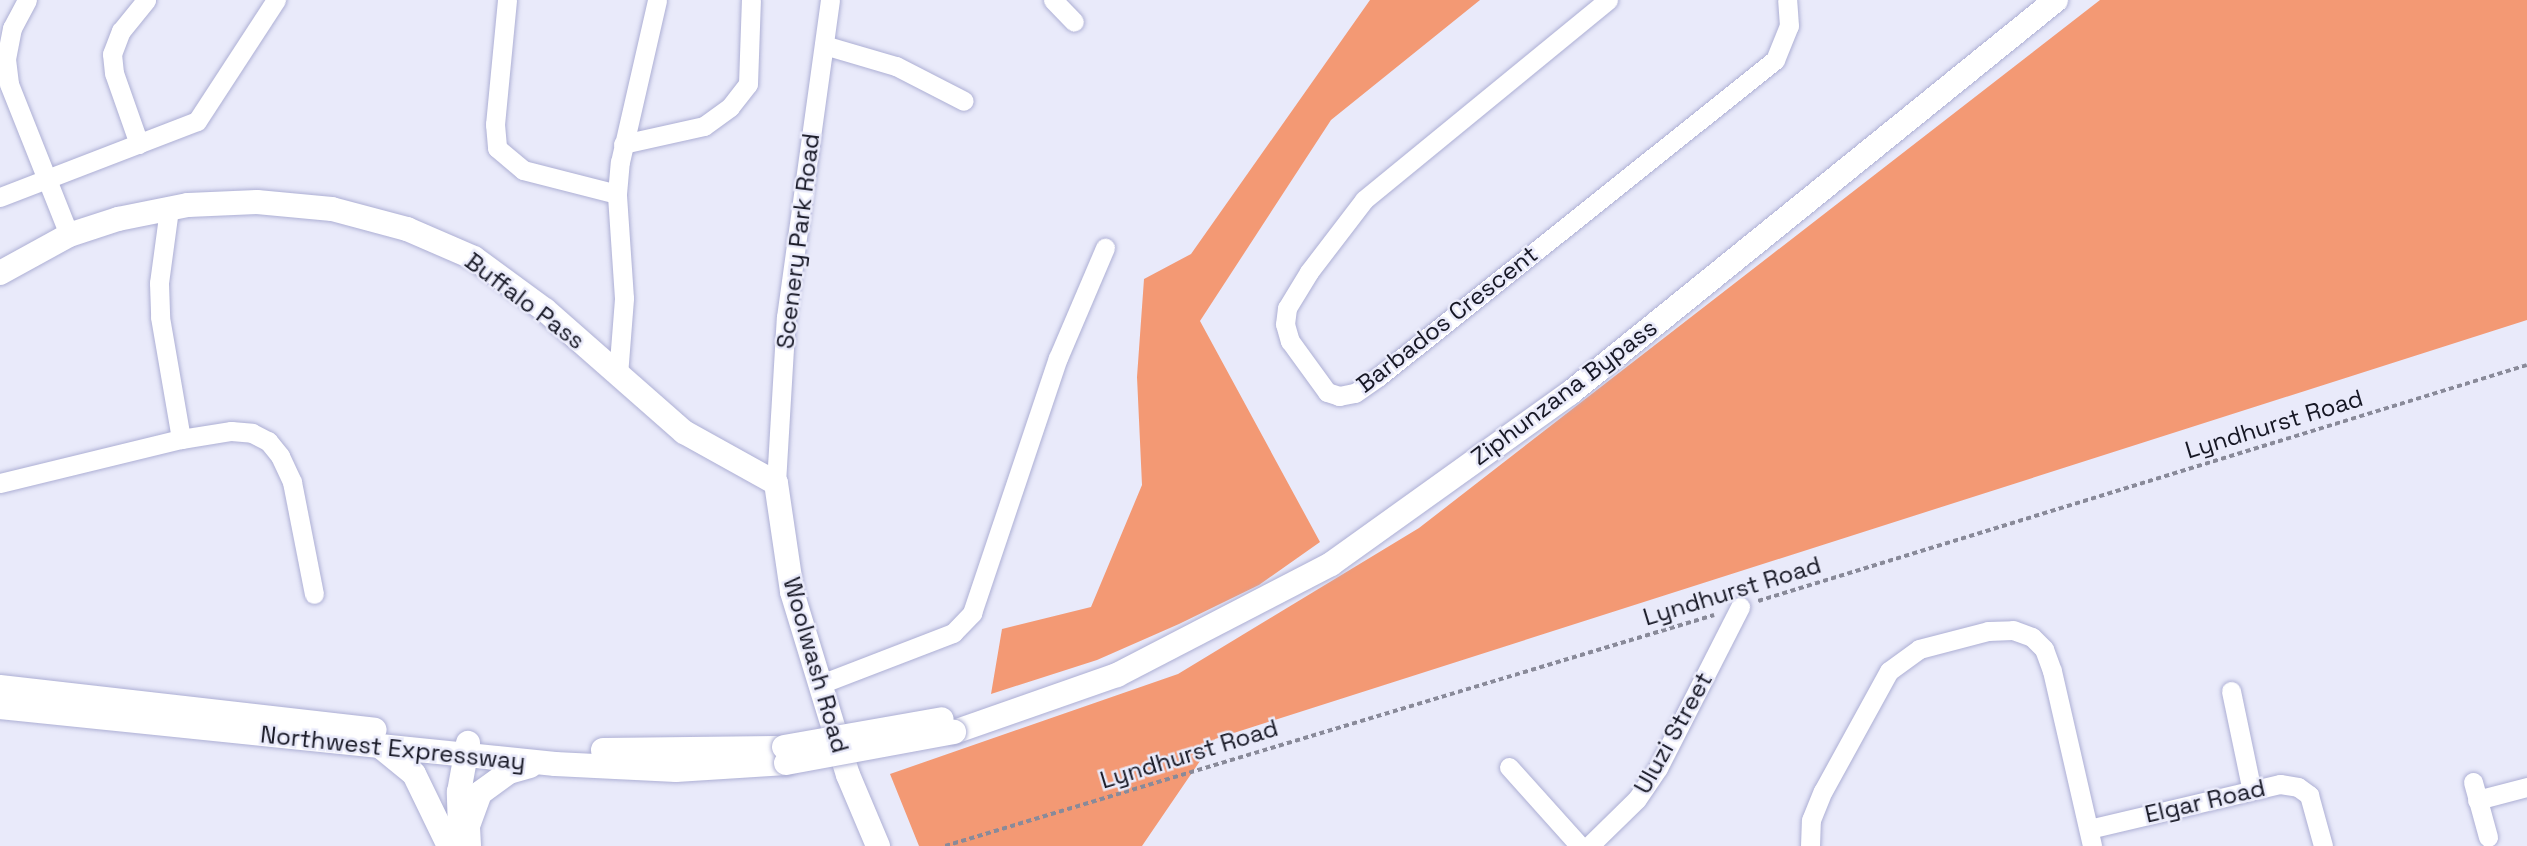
<!DOCTYPE html>
<html>
<head>
<meta charset="utf-8">
<style>
  body { margin:0 }
  #map { position:relative; width:2527px; height:846px; overflow:hidden; background:#e9eafa; font-family:"Space Grotesk",sans-serif }
  div>[style] { position:absolute }
  .forest>* { inset:0; background:#f39974 }
  .path>* { height:3.5px; margin-top:-1.75px; transform-origin:0; background:repeating-linear-gradient(90deg,#898a99 0 5px,transparent 0 8.5px) }
  .roads { filter:drop-shadow(0 0 2px #adafd4) drop-shadow(0 0 2px #adafd4) }
  .minor>* { height:19px; margin:-9.5px; padding:0 9.5px; transform-origin:9.5px; border-radius:9.5px; background:#fff }
  .major>* { height:24px; margin:-12px; padding:0 12px; transform-origin:12px; border-radius:12px; background:#fff }
  .bridges { filter:drop-shadow(0 0 2px #adafd4) drop-shadow(0 0 2px #adafd4) }
  .major-bridge>* { height:24px; margin:-12px; padding:0 12px; transform-origin:12px; border-radius:12px; background:#fff }
  span { translate:-50% -50%; white-space:nowrap; text-align:center; line-height:1.15; -webkit-text-stroke:5px #e9eafa; paint-order:stroke }
  .street-label { font-size:24px; color:#161724 }
</style>
</head>
<body>
<div id="map">
  <div class="forest">
    <i style="clip-path:polygon(1370px 0,1480px 0,1331px 120px,1200px 321px,1320px 542px,1259px 585px,1179px 624px,1097px 660px,991px 694px,1002px 629px,1091px 607px,1142px 485px,1137px 377px,1144px 279px,1191px 254px)"></i>
    <i style="clip-path:polygon(2100px 0,2527px 0,2527px 320px,1215px 739px,1142px 846px,919px 846px,890px 774px,1178px 674px,1419px 528px)"></i>
  </div>
  <div class="path">
    <i style="left:1758px;top:601px;width:804px;rotate:-17.06deg"></i>
    <i style="left:945px;top:846px;width:803px;rotate:-16.72deg"></i>
  </div>
  <div class="roads">
    <div class="minor">
      <i style="left:27px;top:0;width:32px;rotate:118deg"></i>
      <i style="left:12px;top:28px;width:32px;rotate:101deg"></i>
      <i style="left:6px;top:59px;width:25px;rotate:83deg"></i>
      <i style="left:9px;top:84px;width:162px;rotate:68.3deg"></i>
      <i style="left:507px;top:0;width:125px;rotate:95.5deg"></i>
      <i style="left:495px;top:124px;width:24px;rotate:85deg"></i>
      <i style="left:497px;top:148px;width:34px;rotate:40deg"></i>
      <i style="left:523px;top:170px;width:97px;rotate:14.3deg"></i>
      <i style="left:1053px;top:0;width:30px;rotate:46deg"></i>
      <i style="left:1608px;top:0;width:315px;rotate:140.7deg"></i>
      <i style="left:1364px;top:200px;width:91px;rotate:127.4deg"></i>
      <i style="left:1309px;top:272px;width:42px;rotate:121.4deg"></i>
      <i style="left:1287px;top:308px;width:16px;rotate:97deg"></i>
      <i style="left:1285px;top:324px;width:18px;rotate:74deg"></i>
      <i style="left:1290px;top:341px;width:63px;rotate:54deg"></i>
      <i style="left:1327px;top:392px;width:13px;rotate:18deg"></i>
      <i style="left:1339px;top:396px;width:16px;rotate:-11deg"></i>
      <i style="left:1355px;top:393px;width:28px;rotate:-35deg"></i>
      <i style="left:1378px;top:377px;width:508px;rotate:-38.61deg"></i>
      <i style="left:1775px;top:60px;width:37px;rotate:-68deg"></i>
      <i style="left:1789px;top:26px;width:26px;rotate:-94deg"></i>
      <i style="left:824px;top:45px;width:75px;rotate:16.3deg"></i>
      <i style="left:896px;top:66px;width:76px;rotate:27.2deg"></i>
      <i style="left:139px;top:144px;width:75px;rotate:-109.4deg"></i>
      <i style="left:114px;top:73px;width:19px;rotate:-96deg"></i>
      <i style="left:112px;top:54px;width:25px;rotate:-69deg"></i>
      <i style="left:121px;top:31px;width:40px;rotate:-51deg"></i>
      <i style="left:623px;top:144px;width:83px;rotate:-12.5deg"></i>
      <i style="left:704px;top:126px;width:32px;rotate:-36deg"></i>
      <i style="left:730px;top:107px;width:29px;rotate:-52deg"></i>
      <i style="left:748px;top:84px;width:84px;rotate:-88deg"></i>
      <i style="left:0;top:197px;width:211px;rotate:-21.1deg"></i>
      <i style="left:197px;top:121px;width:145px;rotate:-56.9deg"></i>
      <i style="left:169px;top:209px;width:75px;rotate:97.7deg"></i>
      <i style="left:159px;top:283px;width:34px;rotate:88deg"></i>
      <i style="left:160px;top:317px;width:124px;rotate:80.2deg"></i>
      <i style="left:618px;top:375px;width:77px;rotate:-85.5deg"></i>
      <i style="left:624px;top:298px;width:104px;rotate:-93.9deg"></i>
      <i style="left:617px;top:194px;width:32px;rotate:-85deg"></i>
      <i style="left:620px;top:162px;width:166px;rotate:-77.1deg"></i>
      <i style="left:0;top:483px;width:186px;rotate:-13.7deg"></i>
      <i style="left:181px;top:439px;width:51px;rotate:-9.1deg"></i>
      <i style="left:231px;top:431px;width:21px;rotate:5deg"></i>
      <i style="left:252px;top:433px;width:18px;rotate:27deg"></i>
      <i style="left:268px;top:441px;width:19px;rotate:51deg"></i>
      <i style="left:280px;top:456px;width:29px;rotate:65deg"></i>
      <i style="left:292px;top:482px;width:114px;rotate:78.9deg"></i>
      <i style="left:776px;top:483px;width:166px;rotate:-86.6deg"></i>
      <i style="left:786px;top:317px;width:320px;rotate:-82.1deg"></i>
      <i style="left:818px;top:685px;width:145px;rotate:-21.1deg"></i>
      <i style="left:953px;top:633px;width:28px;rotate:-46deg"></i>
      <i style="left:972px;top:613px;width:269px;rotate:-71.4deg"></i>
      <i style="left:1058px;top:358px;width:120px;rotate:-66.9deg"></i>
      <i style="left:2231px;top:691px;width:98px;rotate:78.2deg"></i>
      <i style="left:1509px;top:767px;width:106px;rotate:48.1deg"></i>
      <i style="left:2473px;top:782px;width:57px;rotate:74.7deg"></i>
      <i style="left:2477px;top:800px;width:52px;rotate:-14.6deg"></i>
      <i style="left:2089px;top:829px;width:196px;rotate:-13.3deg"></i>
      <i style="left:2280px;top:784px;width:18px;rotate:9deg"></i>
      <i style="left:2298px;top:787px;width:14px;rotate:36deg"></i>
      <i style="left:2309px;top:795px;width:53px;rotate:74.6deg"></i>
      <i style="left:1589px;top:846px;width:67px;rotate:-44.4deg"></i>
      <i style="left:1637px;top:799px;width:37px;rotate:-56deg"></i>
      <i style="left:1658px;top:768px;width:181px;rotate:-63deg"></i>
      <i style="left:1810px;top:846px;width:26px;rotate:-88deg"></i>
      <i style="left:1811px;top:820px;width:31px;rotate:-68deg"></i>
      <i style="left:1823px;top:791px;width:137px;rotate:-61.2deg"></i>
      <i style="left:1889px;top:671px;width:37px;rotate:-36deg"></i>
      <i style="left:1919px;top:649px;width:71px;rotate:-14.6deg"></i>
      <i style="left:1988px;top:631px;width:25px;rotate:-2deg"></i>
      <i style="left:2013px;top:630px;width:20px;rotate:20deg"></i>
      <i style="left:2032px;top:637px;width:17px;rotate:45deg"></i>
      <i style="left:2044px;top:649px;width:23px;rotate:70deg"></i>
      <i style="left:2052px;top:671px;width:180px;rotate:77.1deg"></i>
    </div>
    <div class="major">
      <i style="left:0;top:273px;width:79px;rotate:-28.8deg"></i>
      <i style="left:69px;top:235px;width:52px;rotate:-18.1deg"></i>
      <i style="left:118px;top:219px;width:71px;rotate:-11.3deg"></i>
      <i style="left:188px;top:205px;width:69px;rotate:-2.5deg"></i>
      <i style="left:257px;top:202px;width:75px;rotate:5.3deg"></i>
      <i style="left:332px;top:209px;width:78px;rotate:14.9deg"></i>
      <i style="left:407px;top:229px;width:73px;rotate:23.4deg"></i>
      <i style="left:474px;top:258px;width:88px;rotate:36.2deg"></i>
      <i style="left:545px;top:310px;width:185px;rotate:41.3deg"></i>
      <i style="left:684px;top:432px;width:105px;rotate:29deg"></i>
      <i style="left:776px;top:483px;width:110px;rotate:81.6deg"></i>
      <i style="left:792px;top:592px;width:191px;rotate:73deg"></i>
      <i style="left:848px;top:775px;width:77px;rotate:67.1deg"></i>
      <i style="left:0;top:687px;width:377px;rotate:6.5deg"></i>
      <i style="left:0;top:707px;width:558px;rotate:5.86deg"></i>
      <i style="left:555px;top:764px;width:121px;rotate:2.8deg"></i>
      <i style="left:676px;top:770px;width:110px;rotate:-3.6deg"></i>
      <i style="left:954px;top:732px;width:173px;rotate:-19.3deg"></i>
      <i style="left:1117px;top:675px;width:241px;rotate:-27.4deg"></i>
      <i style="left:1331px;top:564px;width:294px;rotate:-35.6deg"></i>
      <i style="left:1570px;top:393px;width:625px;rotate:-38.96deg"></i>
      <i style="left:382px;top:748px;width:41px;rotate:39.1deg"></i>
      <i style="left:414px;top:774px;width:80px;rotate:64.1deg"></i>
      <i style="left:603px;top:750px;width:173px;rotate:-0.7deg"></i>
      <i style="left:460px;top:828px;width:36px;rotate:-92deg"></i>
      <i style="left:459px;top:792px;width:50px;rotate:-79.6deg"></i>
      <i style="left:469px;top:846px;width:20px;rotate:-93deg"></i>
      <i style="left:468px;top:826px;width:35px;rotate:-70deg"></i>
      <i style="left:480px;top:793px;width:36px;rotate:-36deg"></i>
      <i style="left:509px;top:772px;width:22px;rotate:-16deg"></i>
    </div>
  </div>
  <div class="bridges">
    <div class="major-bridge">
      <i style="left:784px;top:747px;width:160px;rotate:-10deg"></i>
      <i style="left:786px;top:763px;width:171px;rotate:-10.5deg"></i>
    </div>
  </div>
  <div class="street-label">
    <span style="left:798px;top:241px;rotate:-83deg">Scenery Park Road</span>
    <span style="left:525px;top:301px;rotate:37deg">Buffalo Pass</span>
    <span style="left:1447px;top:319px;rotate:-38deg">Barbados Crescent</span>
    <span style="left:1564px;top:392px;rotate:-37deg">Ziphunzana Bypass</span>
    <span style="left:2274px;top:424px;rotate:-17deg">Lyndhurst Road</span>
    <span style="left:1732px;top:591px;rotate:-17deg">Lyndhurst Road</span>
    <span style="left:816px;top:665px;rotate:74deg">Woolwash Road</span>
    <span style="left:1673px;top:733px;rotate:-61deg">Uluzi Street</span>
    <span style="left:393px;top:748px;rotate:6deg">Northwest Expressway</span>
    <span style="left:1189px;top:754px;rotate:-17deg">Lyndhurst Road</span>
    <span style="left:2205px;top:801px;rotate:-13deg">Elgar Road</span>
  </div>
</div>
</body>
</html>
